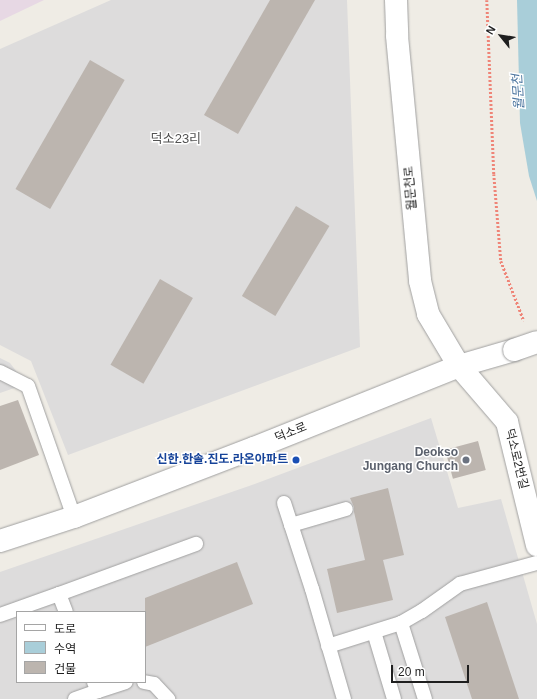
<!DOCTYPE html>
<html>
<head>
<meta charset="utf-8">
<style>
  body { margin:0 }
  #map { position:relative; width:537px; height:699px; overflow:hidden; background:#efece5; font-family:Helvetica,"Noto Sans KR",sans-serif }
  div>[style] { position:absolute }
  .residential>* { inset:0; background:#dddcdc }
  .industrial>* { inset:0; background:#e7d8e4 }
  .water>* { inset:0; background:#a9ced9 }
  .building>* { inset:0; background:#bcb5af; transform-origin:0 0 }
  .path>* { height:2.5px; margin-top:-1.25px; transform-origin:0; background:repeating-linear-gradient(90deg,#ef8477 0 2px,transparent 0 4px) }
  .roads { filter:drop-shadow(0 0 1px #a0a0a0) drop-shadow(0 0 1px #a0a0a0) }
  .service>* { height:14px; margin:-7px; padding:0 7px; transform-origin:7px; border-radius:7px; background:#fff }
  .minor>* { height:22px; margin:-11px; padding:0 11px; transform-origin:11px; border-radius:11px; background:#fff }
  .bridges { filter:drop-shadow(0 0 1px #a0a0a0) drop-shadow(0 0 1px #a0a0a0) }
  .minor-bridge>* { height:22px; margin:-11px; padding:0 11px; transform-origin:11px; border-radius:11px; background:#fff }
  .dots>* { width:11px; height:11px; translate:-50% -50%; box-sizing:border-box; border:2px solid #fff; border-radius:50% }
  span { translate:-50% -50%; white-space:nowrap; text-align:center; line-height:1.15; -webkit-text-stroke:3px #fff; paint-order:stroke }
  .street-label { font-size:12px; color:#1f1f1f }
  .worship-label { font-size:12px; color:#5b616d; font-weight:700 }
  .right { translate:-100% -50%; text-align:right }
  .transit-label { font-size:12px; color:#164399; font-weight:700 }
  .water-label { font-size:13px; color:#4f77a0; font-style:italic }
  .neighbourhood-label { font-size:13px; color:#525252 }
  .legend { position:absolute; left:16px; top:611px; width:130px; height:72px; box-sizing:border-box; background:#fff; border:1px solid #a5a5a5; margin:0; padding:5px 7px; list-style:none; font-size:12px; color:#1f1f1f }
  .legend li { display:flex; align-items:center; gap:8px; height:20px }
  .legend b { width:20px; border:1px solid #a5a5a5 }
  .north { position:absolute; left:481px; top:16px; width:40px; height:40px; -webkit-text-stroke:3px #fff; paint-order:stroke; rotate:300deg; font-size:11px; font-weight:700; line-height:16px; text-align:center; color:#1f1f1f }
  .north::after { content:''; display:block; margin:auto; width:14px; height:18px; background:#1f1f1f; clip-path:polygon(50% 0,100% 100%,50% 72%,0 100%) }
  .scale { position:absolute; left:391px; top:665px; width:78px; height:18px; box-sizing:border-box; border:2px solid #1f1f1f; border-top:0; padding-left:5px; font-size:12px; line-height:14px; white-space:nowrap; color:#1f1f1f; -webkit-text-stroke:3px #fff; paint-order:stroke }
</style>
</head>
<body>
<div id="map">
  <div class="residential">
    <i style="clip-path:polygon(111px 0,347px 0,360px 347px,68px 455px,31px 361px,0 345px,0 49px)"></i>
    <i style="clip-path:polygon(0 358px,10px 363px,26px 384px,0 393px)"></i>
    <i style="clip-path:polygon(evenodd,431px 418px,458px 508px,501px 499px,537px 624px,537px 699px,0 699px,0 572px,249px 486px,431px 418px,17px 612px,145px 612px,145px 682px,17px 682px,17px 612px)"></i>
  </div>
  <div class="industrial">
    <i style="clip-path:polygon(0 0,44px 0,0 21px)"></i>
  </div>
  <div class="water">
    <i style="clip-path:polygon(517px 0,537px 0,537px 201px,529px 176px,520px 123px)"></i>
  </div>
  <div class="building">
    <i style="clip-path:polygon(270px 0,315px 0,238px 134px,204px 115px)"></i>
    <i style="left:90px;top:60px;width:40px;height:149px;rotate:30deg"></i>
    <i style="left:296px;top:206px;width:39px;height:105px;rotate:31deg"></i>
    <i style="left:160px;top:279px;width:38px;height:99px;rotate:30deg"></i>
    <i style="clip-path:polygon(18px 400px,39px 455px,0 470px,0 406px)"></i>
    <i style="left:478px;top:441px;width:30px;height:34px;rotate:75deg"></i>
    <i style="clip-path:polygon(388px 488px,404px 555px,383px 560px,393px 600px,337px 613px,327px 569px,365px 560px,354px 512px,354px 507px,350px 498px)"></i>
    <i style="clip-path:polygon(237px 562px,253px 604px,145px 647px,145px 598px)"></i>
    <i style="clip-path:polygon(487px 602px,519px 699px,472px 699px,445px 617px)"></i>
  </div>
  <div class="path">
    <i style="left:487px;top:0;width:174px;rotate:87.7deg"></i>
    <i style="left:494px;top:174px;width:87px;rotate:85.4deg"></i>
    <i style="left:501px;top:261px;width:64px;rotate:69deg"></i>
  </div>
  <div class="roads">
    <div class="service">
      <i style="left:0;top:372px;width:31px;rotate:27deg"></i>
      <i style="left:28px;top:386px;width:139px;rotate:70.7deg"></i>
      <i style="left:284px;top:503px;width:90px;rotate:72deg"></i>
      <i style="left:312px;top:589px;width:115px;rotate:73.8deg"></i>
      <i style="left:291px;top:525px;width:57px;rotate:-16.2deg"></i>
      <i style="left:59px;top:594px;width:146px;rotate:-20.1deg"></i>
      <i style="left:0;top:615px;width:63px;rotate:-19.6deg"></i>
      <i style="left:59px;top:594px;width:19px;rotate:69deg"></i>
      <i style="left:401px;top:623px;width:80px;rotate:72.5deg"></i>
      <i style="left:374px;top:632px;width:70px;rotate:73.4deg"></i>
      <i style="left:328px;top:646px;width:77px;rotate:-17.5deg"></i>
      <i style="left:401px;top:623px;width:24px;rotate:-30deg"></i>
      <i style="left:422px;top:611px;width:47px;rotate:-35.4deg"></i>
      <i style="left:460px;top:584px;width:80px;rotate:-15.3deg"></i>
      <i style="left:144px;top:682px;width:10px;rotate:11deg"></i>
      <i style="left:154px;top:684px;width:21px;rotate:47deg"></i>
      <i style="left:98px;top:691px;width:29px;rotate:-18deg"></i>
      <i style="left:75px;top:699px;width:24px;rotate:-19deg"></i>
      <i style="left:98px;top:691px;width:10px;rotate:-114deg"></i>
    </div>
    <div class="minor">
      <i style="left:396px;top:0;width:36px;rotate:88deg"></i>
      <i style="left:397px;top:36px;width:246px;rotate:84.6deg"></i>
      <i style="left:420px;top:281px;width:34px;rotate:76deg"></i>
      <i style="left:428px;top:314px;width:61px;rotate:59.2deg"></i>
      <i style="left:459px;top:366px;width:74px;rotate:49.4deg"></i>
      <i style="left:507px;top:422px;width:127px;rotate:76.3deg"></i>
      <i style="left:0;top:541px;width:78px;rotate:-18deg"></i>
      <i style="left:74px;top:517px;width:193px;rotate:-21deg"></i>
      <i style="left:254px;top:448px;width:221px;rotate:-21.8deg"></i>
      <i style="left:459px;top:366px;width:57px;rotate:-16.2deg"></i>
    </div>
  </div>
  <div class="bridges">
    <div class="minor-bridge">
      <i style="left:514px;top:350px;width:24px;rotate:-19deg"></i>
    </div>
  </div>
  <div class="dots">
    <i style="left:296px;top:460px;background:#1a4fb4"></i>
    <i style="left:466px;top:460px;background:#6b7280"></i>
  </div>
  <div class="street-label">
    <span style="left:411px;top:188px;rotate:-95deg">월문천로</span>
    <span style="left:291px;top:433px;rotate:-22deg">덕소로</span>
    <span style="left:516px;top:459px;rotate:76deg">덕소로2번길</span>
  </div>
  <div class="worship-label">
    <span class="right" style="left:458px;top:460px">Deokso<br>Jungang Church</span>
  </div>
  <div class="transit-label">
    <span class="right" style="left:288px;top:460px">신한.한솔.진도.라온아파트</span>
  </div>
  <div class="water-label">
    <span style="left:519px;top:92px;rotate:-94deg">월문천</span>
  </div>
  <div class="neighbourhood-label">
    <span style="left:176px;top:139px">덕소23리</span>
  </div>
  <ul class="legend">
  <li><b style="height:5px;background:#fff"></b>도로</li>
  <li><b style="height:11px;background:#a9ced9"></b>수역</li>
  <li><b style="height:11px;background:#bcb5af"></b>건물</li>
  </ul>
  <div class="north">N</div>
  <div class="scale">20 m</div>
</div>
</body>
</html>
